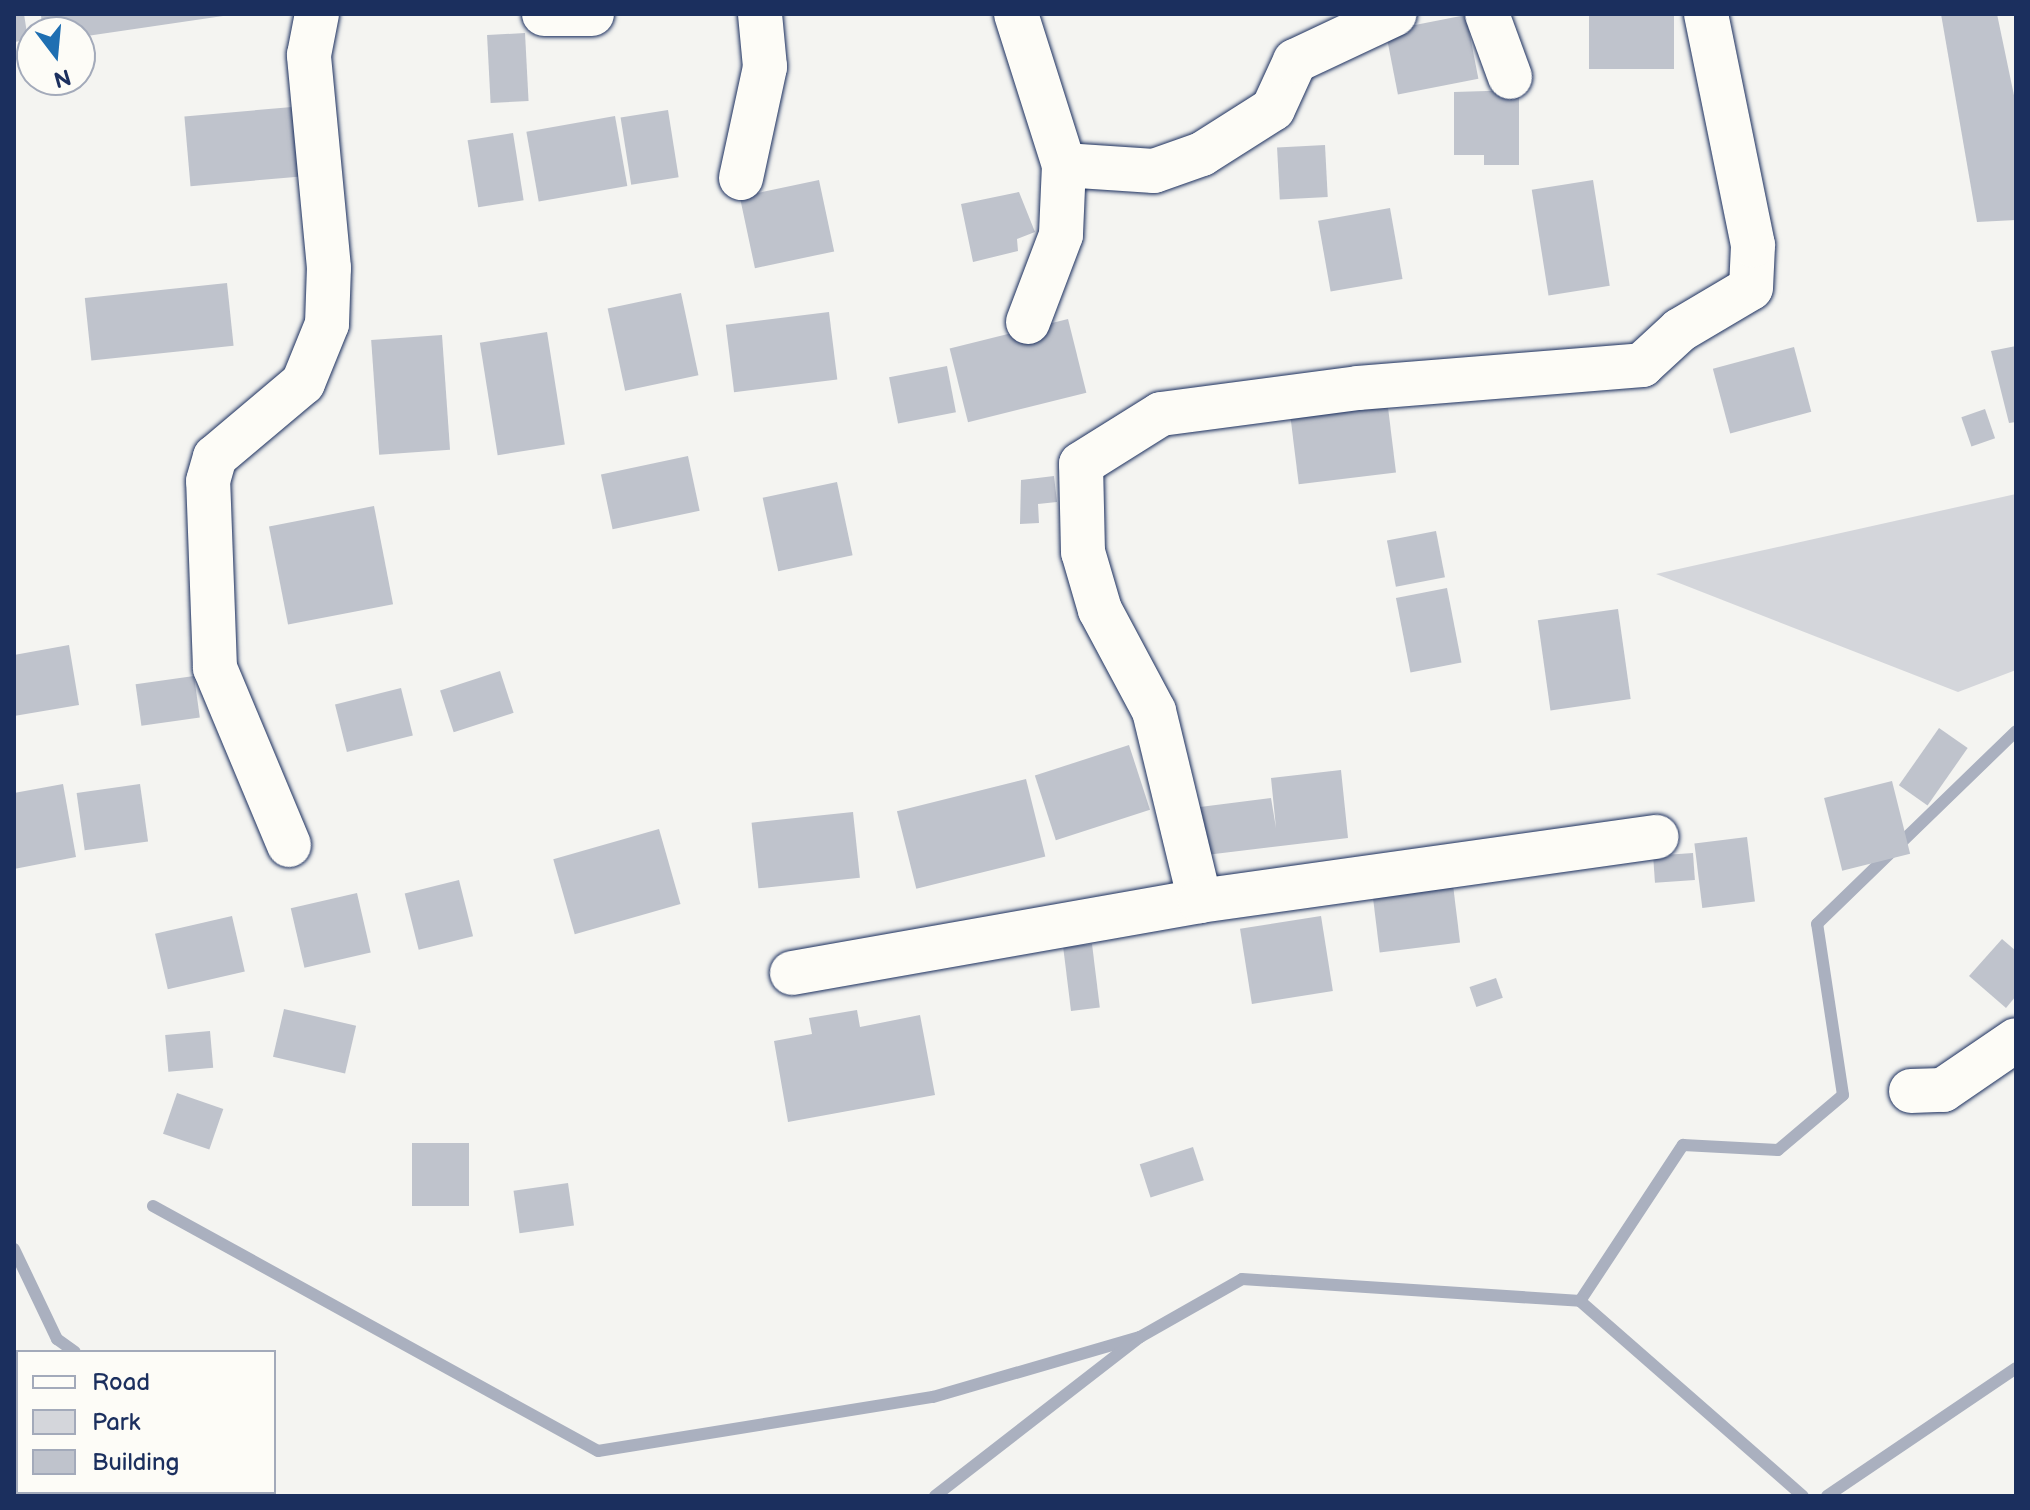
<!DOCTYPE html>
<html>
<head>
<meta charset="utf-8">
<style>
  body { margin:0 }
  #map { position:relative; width:2030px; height:1510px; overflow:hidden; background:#f4f4f1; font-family:"Balsamiq Sans",sans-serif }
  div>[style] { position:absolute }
  .green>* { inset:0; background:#d4d6db }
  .stream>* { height:12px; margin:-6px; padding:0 6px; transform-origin:6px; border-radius:6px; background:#aab0bf }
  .building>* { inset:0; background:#bfc3cc; transform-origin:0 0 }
  .roads { filter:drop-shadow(0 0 2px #1b2f5e) drop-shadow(0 0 2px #1b2f5e) }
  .minor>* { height:44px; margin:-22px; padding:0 22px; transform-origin:22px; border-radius:22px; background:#fdfcf7 }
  span { translate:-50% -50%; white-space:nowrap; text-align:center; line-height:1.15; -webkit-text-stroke:6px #fdfcf7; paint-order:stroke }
  .frame { position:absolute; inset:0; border:16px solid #1b2f5e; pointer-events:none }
  .legend { position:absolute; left:16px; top:1350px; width:260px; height:144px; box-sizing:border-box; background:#fdfcf7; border:2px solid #a3aaba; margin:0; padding:10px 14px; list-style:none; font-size:24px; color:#1b2f5e }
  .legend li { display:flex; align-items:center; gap:16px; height:40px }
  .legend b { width:40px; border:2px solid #a3aaba }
  .north { position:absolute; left:16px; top:16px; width:80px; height:80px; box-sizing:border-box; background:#fdfcf7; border:2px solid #a3aaba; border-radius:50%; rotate:164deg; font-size:22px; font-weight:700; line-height:32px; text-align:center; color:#1b2f5e }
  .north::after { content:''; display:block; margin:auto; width:28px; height:36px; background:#1f6fb2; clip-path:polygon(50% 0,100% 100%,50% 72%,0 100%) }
</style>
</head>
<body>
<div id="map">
  <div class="green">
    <i style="clip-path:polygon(2016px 494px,2016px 670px,1958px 692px,1656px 574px)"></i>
  </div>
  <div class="stream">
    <i style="left:153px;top:1206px;width:508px;rotate:28.84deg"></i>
    <i style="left:598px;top:1451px;width:339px;rotate:-9.2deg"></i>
    <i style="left:933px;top:1397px;width:216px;rotate:-16.2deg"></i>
    <i style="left:14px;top:1249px;width:100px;rotate:64.5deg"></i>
    <i style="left:57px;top:1339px;width:22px;rotate:36deg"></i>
    <i style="left:1580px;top:1301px;width:187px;rotate:-56.6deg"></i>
    <i style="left:1683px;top:1145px;width:95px;rotate:3deg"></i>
    <i style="left:1778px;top:1150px;width:85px;rotate:-40.2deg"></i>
    <i style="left:1843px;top:1095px;width:173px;rotate:-98.6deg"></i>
    <i style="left:1817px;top:924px;width:277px;rotate:-44.1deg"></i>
    <i style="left:263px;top:1492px;width:6px;rotate:39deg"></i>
    <i style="left:935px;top:1496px;width:259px;rotate:-37.8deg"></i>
    <i style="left:1140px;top:1337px;width:117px;rotate:-29.6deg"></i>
    <i style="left:1242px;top:1279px;width:339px;rotate:3.7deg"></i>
    <i style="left:1580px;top:1301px;width:296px;rotate:41.2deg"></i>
    <i style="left:1827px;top:1496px;width:228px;rotate:-34.1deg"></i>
  </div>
  <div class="building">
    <i style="clip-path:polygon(14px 14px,24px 14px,28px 40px,14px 42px)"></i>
    <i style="clip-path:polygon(41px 14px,223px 14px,223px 16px,80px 37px,42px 32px)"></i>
    <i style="left:1589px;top:14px;width:85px;height:55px"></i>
    <i style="clip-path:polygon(1941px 14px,1997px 14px,2016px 105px,2016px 220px,1977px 222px)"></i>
    <i style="left:1466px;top:15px;width:65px;height:82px;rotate:79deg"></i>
    <i style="left:525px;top:33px;width:68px;height:38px;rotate:87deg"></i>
    <i style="clip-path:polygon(1519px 90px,1519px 165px,1484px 165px,1484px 155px,1454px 155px,1454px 92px)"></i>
    <i style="left:292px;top:107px;width:70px;height:108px;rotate:85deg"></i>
    <i style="left:668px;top:110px;width:68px;height:48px;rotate:81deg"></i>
    <i style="left:615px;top:116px;width:71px;height:90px;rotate:80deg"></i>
    <i style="left:513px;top:133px;width:68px;height:46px;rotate:81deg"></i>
    <i style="left:1325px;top:145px;width:52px;height:48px;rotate:87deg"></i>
    <i style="left:819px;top:180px;width:73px;height:81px;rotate:78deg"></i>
    <i style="left:1593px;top:180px;width:107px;height:62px;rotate:81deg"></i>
    <i style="clip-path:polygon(1019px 192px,1035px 232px,1017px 239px,1018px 251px,973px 262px,961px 204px)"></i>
    <i style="left:1390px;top:208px;width:72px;height:73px;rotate:80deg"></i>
    <i style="left:227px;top:283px;width:63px;height:143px;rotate:84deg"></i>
    <i style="left:681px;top:293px;width:84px;height:75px;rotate:78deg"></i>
    <i style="left:829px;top:312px;width:68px;height:104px;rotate:83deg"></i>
    <i style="left:1068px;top:319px;width:76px;height:122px;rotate:76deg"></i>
    <i style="left:547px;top:332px;width:114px;height:68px;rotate:81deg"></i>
    <i style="left:442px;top:335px;width:115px;height:71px;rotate:86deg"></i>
    <i style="clip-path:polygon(2016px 346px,2016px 422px,2009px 423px,1991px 351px)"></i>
    <i style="left:1794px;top:347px;width:67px;height:84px;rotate:75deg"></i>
    <i style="left:947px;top:366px;width:47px;height:59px;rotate:79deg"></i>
    <i style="left:1386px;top:391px;width:82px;height:98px;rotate:83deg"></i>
    <i style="left:1985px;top:409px;width:31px;height:25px;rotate:71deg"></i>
    <i style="left:688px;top:456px;width:56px;height:89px;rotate:78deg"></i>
    <i style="clip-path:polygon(1054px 476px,1057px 502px,1038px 504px,1039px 523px,1020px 524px,1021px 480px)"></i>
    <i style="left:837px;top:482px;width:75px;height:76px;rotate:78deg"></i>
    <i style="left:374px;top:506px;width:100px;height:107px;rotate:79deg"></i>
    <i style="left:1436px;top:531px;width:47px;height:50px;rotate:79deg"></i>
    <i style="left:1447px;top:588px;width:76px;height:52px;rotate:79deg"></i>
    <i style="left:1618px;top:609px;width:91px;height:81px;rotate:82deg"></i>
    <i style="clip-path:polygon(69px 645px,79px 705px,14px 716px,14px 655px)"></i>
    <i style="left:500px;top:671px;width:44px;height:63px;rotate:72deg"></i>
    <i style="left:194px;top:676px;width:42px;height:59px;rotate:82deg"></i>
    <i style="left:401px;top:688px;width:49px;height:68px;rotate:76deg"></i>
    <i style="left:1939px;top:728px;width:35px;height:70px;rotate:35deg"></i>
    <i style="left:1129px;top:745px;width:68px;height:99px;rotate:72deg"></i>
    <i style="clip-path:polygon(1341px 770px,1348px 838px,1206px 855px,1200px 807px,1271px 798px,1276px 828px,1271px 778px)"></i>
    <i style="left:1026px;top:779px;width:80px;height:133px;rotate:76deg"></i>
    <i style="left:1892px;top:781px;width:75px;height:70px;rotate:76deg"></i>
    <i style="clip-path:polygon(63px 784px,76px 857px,14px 869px,14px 793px)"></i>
    <i style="left:140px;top:784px;width:58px;height:64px;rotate:82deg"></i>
    <i style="left:853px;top:812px;width:66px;height:102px;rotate:84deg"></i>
    <i style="left:659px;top:829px;width:78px;height:110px;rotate:74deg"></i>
    <i style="left:1747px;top:837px;width:65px;height:53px;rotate:83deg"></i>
    <i style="left:1693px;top:853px;width:27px;height:40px;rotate:86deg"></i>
    <i style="left:459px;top:880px;width:58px;height:56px;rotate:76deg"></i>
    <i style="left:1453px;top:885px;width:58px;height:81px;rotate:83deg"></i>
    <i style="left:357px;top:893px;width:61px;height:68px;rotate:77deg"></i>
    <i style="left:232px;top:916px;width:57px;height:79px;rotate:77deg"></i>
    <i style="left:1321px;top:916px;width:76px;height:82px;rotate:81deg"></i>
    <i style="clip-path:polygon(2002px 939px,2016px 951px,2016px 996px,2006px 1008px,1969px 976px)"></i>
    <i style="left:1092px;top:944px;width:64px;height:29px;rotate:83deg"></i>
    <i style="left:1496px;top:978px;width:21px;height:28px;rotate:71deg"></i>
    <i style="left:284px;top:1009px;width:74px;height:49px;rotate:13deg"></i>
    <i style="clip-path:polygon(857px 1010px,860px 1027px,920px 1015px,935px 1095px,788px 1122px,774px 1041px,812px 1034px,809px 1018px)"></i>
    <i style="left:210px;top:1031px;width:37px;height:45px;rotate:85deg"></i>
    <i style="left:177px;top:1093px;width:49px;height:43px;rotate:19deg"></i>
    <i style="left:412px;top:1143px;width:57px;height:63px"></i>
    <i style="left:1193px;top:1147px;width:35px;height:56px;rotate:72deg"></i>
    <i style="left:568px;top:1183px;width:43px;height:55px;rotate:82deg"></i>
  </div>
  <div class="roads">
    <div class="minor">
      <i style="left:544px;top:14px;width:48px"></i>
      <i style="left:1016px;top:14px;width:158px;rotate:72.4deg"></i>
      <i style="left:1064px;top:165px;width:70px;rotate:92.5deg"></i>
      <i style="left:1061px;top:235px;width:93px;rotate:110.8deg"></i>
      <i style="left:1487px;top:14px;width:67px;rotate:69.9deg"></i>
      <i style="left:1064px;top:165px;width:90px;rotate:3.8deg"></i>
      <i style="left:1154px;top:171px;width:51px;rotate:-19.5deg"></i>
      <i style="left:1202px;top:154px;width:84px;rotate:-32.4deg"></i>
      <i style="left:1273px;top:109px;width:53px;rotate:-65.4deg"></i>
      <i style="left:1295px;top:61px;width:110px;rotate:-25.2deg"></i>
      <i style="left:741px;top:178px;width:114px;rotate:-77.8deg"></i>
      <i style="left:765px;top:67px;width:53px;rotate:-95.4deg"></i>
      <i style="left:289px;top:845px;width:192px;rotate:-112.7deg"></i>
      <i style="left:215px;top:668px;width:187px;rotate:-92.1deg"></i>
      <i style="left:208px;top:481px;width:25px;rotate:-74deg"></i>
      <i style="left:215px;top:457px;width:115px;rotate:-40.1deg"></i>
      <i style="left:303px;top:383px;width:64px;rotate:-67.9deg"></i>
      <i style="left:327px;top:324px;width:56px;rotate:-88deg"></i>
      <i style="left:329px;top:268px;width:214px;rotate:-95.4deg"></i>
      <i style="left:309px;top:55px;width:42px;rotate:-79deg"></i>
      <i style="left:1200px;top:901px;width:195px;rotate:-103.6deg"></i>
      <i style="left:1154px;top:711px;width:115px;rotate:-118.1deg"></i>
      <i style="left:1100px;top:610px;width:60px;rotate:-106.3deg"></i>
      <i style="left:1083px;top:552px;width:88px;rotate:-91.3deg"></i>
      <i style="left:1081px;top:464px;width:94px;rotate:-32deg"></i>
      <i style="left:1161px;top:414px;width:199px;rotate:-7.5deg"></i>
      <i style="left:1358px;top:388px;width:285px;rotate:-4.6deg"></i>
      <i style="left:1642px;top:365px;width:52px;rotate:-42.6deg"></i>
      <i style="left:1680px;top:330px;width:82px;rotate:-30.6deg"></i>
      <i style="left:1751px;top:288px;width:43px;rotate:-87.3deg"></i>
      <i style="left:1753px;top:245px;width:236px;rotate:-101.5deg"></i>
      <i style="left:792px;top:973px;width:414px;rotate:-10deg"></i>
      <i style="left:1200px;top:901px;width:461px;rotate:-8deg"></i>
      <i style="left:1911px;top:1091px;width:32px;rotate:-2deg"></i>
      <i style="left:1943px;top:1090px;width:88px;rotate:-34.4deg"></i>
    </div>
  </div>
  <div class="frame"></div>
  <ul class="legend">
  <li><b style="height:10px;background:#fdfcf7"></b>Road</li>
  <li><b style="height:22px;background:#d4d6db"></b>Park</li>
  <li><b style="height:22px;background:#bfc3cc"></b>Building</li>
  </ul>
  <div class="north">N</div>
</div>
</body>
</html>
